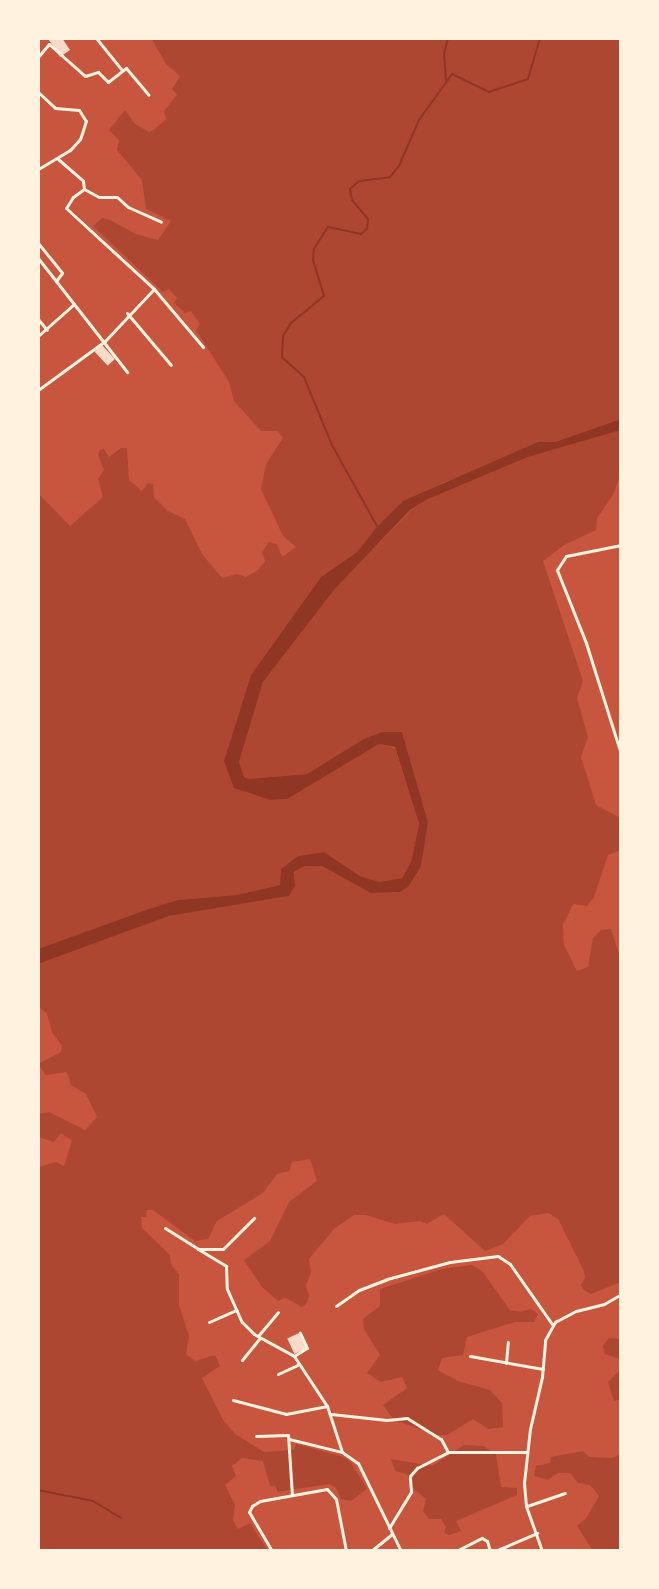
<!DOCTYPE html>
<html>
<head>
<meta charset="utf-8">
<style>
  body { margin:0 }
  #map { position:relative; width:659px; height:1589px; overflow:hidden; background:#c8553d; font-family:Commissioner,sans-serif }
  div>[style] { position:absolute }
  .green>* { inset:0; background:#ae4732 }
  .water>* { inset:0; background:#8f3625 }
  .stream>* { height:2px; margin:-1px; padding:0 1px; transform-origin:1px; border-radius:1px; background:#8f3625 }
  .building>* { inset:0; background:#f7dbc8; transform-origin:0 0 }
  .minor>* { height:3px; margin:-1.5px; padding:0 1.5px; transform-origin:1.5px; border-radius:1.5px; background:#fff3e0 }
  span { translate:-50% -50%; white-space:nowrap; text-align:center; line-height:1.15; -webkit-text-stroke:6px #fff3e0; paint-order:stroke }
  .frame { position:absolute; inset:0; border:40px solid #fff3e0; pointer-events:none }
</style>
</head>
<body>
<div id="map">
  <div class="green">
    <i style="clip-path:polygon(151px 38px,621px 38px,621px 419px,555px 442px,538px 442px,474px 473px,444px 482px,375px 529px,357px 552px,321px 577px,251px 675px,224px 761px,245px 792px,270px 800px,286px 799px,379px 744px,395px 748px,419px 824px,411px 862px,402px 878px,378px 882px,360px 876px,324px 852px,298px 856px,281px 869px,280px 885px,236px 895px,178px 900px,38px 949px,38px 493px,70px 526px,103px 497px,98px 479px,104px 470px,98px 455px,100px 450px,104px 449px,109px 457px,121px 448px,127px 448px,129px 480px,142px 491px,148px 483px,153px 484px,154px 497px,168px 511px,185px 519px,202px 554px,222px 578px,237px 574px,246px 577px,258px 570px,265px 561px,262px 552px,269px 542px,277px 544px,282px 557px,296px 547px,283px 536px,261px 489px,266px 464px,283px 438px,277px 431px,261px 431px,234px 401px,229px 382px,196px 330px,200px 324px,191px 311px,185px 313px,174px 303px,177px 298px,169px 289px,163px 292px,93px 226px,102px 218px,110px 220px,136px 234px,158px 240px,171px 221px,146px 209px,142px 180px,117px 150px,119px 140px,109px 130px,125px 110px,135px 124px,149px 132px,155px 129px,166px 119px,164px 111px,177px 95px,172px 89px,180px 76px,166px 64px)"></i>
    <i style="clip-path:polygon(621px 430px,621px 473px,613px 495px,597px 518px,596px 530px,564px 545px,543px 561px,583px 681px,577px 698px,588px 737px,581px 757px,596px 805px,621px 818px,621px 850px,608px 855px,594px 897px,587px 906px,573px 904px,563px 925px,564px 945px,577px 971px,588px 967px,593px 938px,601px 930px,611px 929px,621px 960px,621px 1282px,591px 1294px,584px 1290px,581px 1285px,585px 1278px,584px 1271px,558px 1219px,548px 1213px,530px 1216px,503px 1244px,485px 1251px,444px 1214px,427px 1224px,420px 1221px,395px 1224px,366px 1215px,354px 1215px,334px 1229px,309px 1259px,311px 1273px,306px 1285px,309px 1296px,307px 1303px,302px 1307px,286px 1298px,278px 1301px,262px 1287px,244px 1260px,270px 1241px,289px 1202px,317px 1181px,310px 1159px,292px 1162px,289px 1171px,277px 1174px,263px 1193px,217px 1221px,208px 1239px,195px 1241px,153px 1210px,147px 1210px,146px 1217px,141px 1217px,142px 1228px,170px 1255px,171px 1265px,179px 1274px,179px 1305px,189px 1336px,186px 1354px,195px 1361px,215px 1355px,220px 1366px,202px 1378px,223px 1420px,235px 1434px,264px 1452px,294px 1450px,296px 1444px,340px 1456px,350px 1461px,367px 1489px,351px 1501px,341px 1499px,336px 1488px,329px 1484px,278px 1492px,275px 1486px,270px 1486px,263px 1461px,242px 1458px,232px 1466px,236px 1476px,225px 1485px,235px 1505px,233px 1520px,238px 1529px,250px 1523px,268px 1551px,38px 1551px,38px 1167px,56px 1162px,64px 1166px,72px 1141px,61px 1133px,54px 1142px,38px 1137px,38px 1114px,49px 1112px,85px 1130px,97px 1117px,86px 1094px,71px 1085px,67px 1072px,46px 1075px,38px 1064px,61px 1052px,62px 1046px,52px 1032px,47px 1014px,38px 1006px,38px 964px,169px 916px,289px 896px,295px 886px,294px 873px,305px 866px,322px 866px,394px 893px,408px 887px,428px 822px,402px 732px,339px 757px,307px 774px,249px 779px,244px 777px,239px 762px,263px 682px,334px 590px,411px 510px,428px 499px,528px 457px)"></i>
    <i style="clip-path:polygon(472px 1265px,482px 1271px,510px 1310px,520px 1312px,531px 1309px,538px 1314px,534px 1322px,515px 1322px,467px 1337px,463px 1355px,442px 1358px,438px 1370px,458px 1381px,490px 1390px,502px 1403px,503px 1427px,488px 1429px,473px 1419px,447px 1435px,437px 1435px,394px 1420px,383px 1405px,407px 1388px,402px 1377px,381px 1382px,367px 1373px,380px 1355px,364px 1329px,363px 1319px,380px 1306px,380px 1289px,442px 1269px)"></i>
    <i style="clip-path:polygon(609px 1338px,621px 1339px,621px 1359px,605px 1354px,603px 1346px)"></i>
    <i style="clip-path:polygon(621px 1360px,621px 1399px,614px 1401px,608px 1382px,619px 1371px)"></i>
    <i style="clip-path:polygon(464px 1445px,483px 1446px,496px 1454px,501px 1487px,517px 1488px,517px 1495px,456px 1521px,461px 1531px,449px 1535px,444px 1533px,446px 1527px,441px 1519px,429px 1519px,423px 1511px,426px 1499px,414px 1489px,407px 1474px,395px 1471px,391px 1459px,432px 1466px)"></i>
    <i style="clip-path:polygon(583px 1451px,589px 1457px,612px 1458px,621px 1454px,621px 1551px,593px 1551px,577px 1526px,587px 1517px,599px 1496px,590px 1485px,578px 1483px,570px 1473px,558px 1473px,548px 1480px,534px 1476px,536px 1466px,550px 1463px,551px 1457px)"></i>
  </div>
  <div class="water">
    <i style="clip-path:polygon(621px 419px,621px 430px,528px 457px,428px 499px,410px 510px,334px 590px,263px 682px,239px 762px,244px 777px,249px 779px,307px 774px,364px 739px,382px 732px,402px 732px,428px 822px,421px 866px,408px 887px,400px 892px,371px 893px,322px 866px,305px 866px,294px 872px,295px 886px,289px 896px,169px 916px,38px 964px,38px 949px,149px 909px,178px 900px,236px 895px,280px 885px,281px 869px,298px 856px,324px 852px,360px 876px,379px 882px,402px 878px,411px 862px,419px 824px,395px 747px,379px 744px,287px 799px,270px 800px,234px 788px,224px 761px,251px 675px,321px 577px,357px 552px,375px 529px,403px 501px,538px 442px,555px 442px)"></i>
  </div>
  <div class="stream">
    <i style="left:446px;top:80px;width:26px;rotate:-94deg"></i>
    <i style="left:444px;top:54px;width:16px;rotate:-76deg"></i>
    <i style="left:377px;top:526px;width:93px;rotate:-119.1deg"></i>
    <i style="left:332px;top:445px;width:74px;rotate:-112.4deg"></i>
    <i style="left:304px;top:377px;width:30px;rotate:-138deg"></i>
    <i style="left:282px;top:357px;width:21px;rotate:-87deg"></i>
    <i style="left:283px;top:336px;width:15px;rotate:-58deg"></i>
    <i style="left:291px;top:323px;width:43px;rotate:-39.3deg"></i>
    <i style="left:324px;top:296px;width:38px;rotate:-107deg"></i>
    <i style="left:313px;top:260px;width:11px;rotate:-85deg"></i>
    <i style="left:314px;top:249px;width:26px;rotate:-58deg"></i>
    <i style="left:328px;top:227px;width:34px;rotate:12deg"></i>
    <i style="left:361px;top:234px;width:8px;rotate:-40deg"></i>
    <i style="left:367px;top:229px;width:10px;rotate:-84deg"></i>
    <i style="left:368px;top:219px;width:25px;rotate:-130deg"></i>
    <i style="left:352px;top:200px;width:11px;rotate:-100deg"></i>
    <i style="left:350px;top:189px;width:12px;rotate:-42deg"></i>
    <i style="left:359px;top:181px;width:31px;rotate:-7deg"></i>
    <i style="left:390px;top:177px;width:14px;rotate:-51deg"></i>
    <i style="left:399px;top:166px;width:50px;rotate:-66.5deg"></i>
    <i style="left:419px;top:120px;width:57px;rotate:-54.3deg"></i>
    <i style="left:452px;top:74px;width:41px;rotate:25.9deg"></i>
    <i style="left:489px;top:92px;width:41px;rotate:-18.4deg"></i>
    <i style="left:528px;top:79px;width:43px;rotate:-73.7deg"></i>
    <i style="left:38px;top:1490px;width:56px;rotate:11.3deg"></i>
    <i style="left:93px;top:1501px;width:33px;rotate:31deg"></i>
  </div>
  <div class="building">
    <i style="clip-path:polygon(52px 38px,62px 38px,70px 50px,60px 57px,49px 40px)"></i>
    <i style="left:102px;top:345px;width:19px;height:10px;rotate:47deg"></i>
    <i style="left:299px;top:1333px;width:17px;height:13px;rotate:65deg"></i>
  </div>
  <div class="minor">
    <i style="left:96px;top:38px;width:40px;rotate:51deg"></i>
    <i style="left:49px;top:44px;width:48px;rotate:41.6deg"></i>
    <i style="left:85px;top:76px;width:14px;rotate:-17deg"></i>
    <i style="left:98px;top:72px;width:14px;rotate:45deg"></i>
    <i style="left:108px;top:82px;width:23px;rotate:-38deg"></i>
    <i style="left:126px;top:68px;width:35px;rotate:50deg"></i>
    <i style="left:38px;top:57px;width:17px;rotate:-50deg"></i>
    <i style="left:38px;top:92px;width:23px;rotate:43deg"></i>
    <i style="left:55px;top:108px;width:24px;rotate:5deg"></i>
    <i style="left:79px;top:110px;width:13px;rotate:58deg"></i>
    <i style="left:86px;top:121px;width:19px;rotate:108deg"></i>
    <i style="left:80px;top:139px;width:15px;rotate:132deg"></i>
    <i style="left:70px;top:150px;width:37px;rotate:149deg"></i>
    <i style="left:58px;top:159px;width:33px;rotate:41deg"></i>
    <i style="left:83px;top:181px;width:8px;rotate:83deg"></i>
    <i style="left:84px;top:189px;width:14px;rotate:144deg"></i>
    <i style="left:73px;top:197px;width:13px;rotate:122deg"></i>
    <i style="left:66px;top:208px;width:120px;rotate:42.6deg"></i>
    <i style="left:154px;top:289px;width:76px;rotate:49.8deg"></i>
    <i style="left:84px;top:189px;width:17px;rotate:28deg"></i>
    <i style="left:99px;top:197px;width:18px"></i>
    <i style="left:117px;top:197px;width:15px;rotate:42deg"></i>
    <i style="left:128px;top:207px;width:36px;rotate:24deg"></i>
    <i style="left:38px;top:243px;width:38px;rotate:51deg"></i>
    <i style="left:62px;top:273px;width:10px;rotate:127deg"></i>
    <i style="left:38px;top:258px;width:145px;rotate:52deg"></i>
    <i style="left:127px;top:313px;width:68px;rotate:49.8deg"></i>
    <i style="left:38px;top:319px;width:14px;rotate:51deg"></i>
    <i style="left:38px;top:336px;width:48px;rotate:-41.6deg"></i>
    <i style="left:38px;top:390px;width:83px;rotate:-36.2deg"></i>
    <i style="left:105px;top:341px;width:71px;rotate:-46.7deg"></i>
    <i style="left:621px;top:545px;width:56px;rotate:168.7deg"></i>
    <i style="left:566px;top:556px;width:17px;rotate:123deg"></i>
    <i style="left:557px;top:570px;width:79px;rotate:68.3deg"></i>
    <i style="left:586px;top:643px;width:116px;rotate:72.5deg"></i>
    <i style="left:165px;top:1228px;width:39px;rotate:32deg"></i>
    <i style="left:198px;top:1249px;width:25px"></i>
    <i style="left:223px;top:1249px;width:44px;rotate:-45deg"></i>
    <i style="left:198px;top:1249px;width:33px;rotate:31deg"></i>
    <i style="left:226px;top:1266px;width:23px;rotate:88deg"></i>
    <i style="left:227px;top:1289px;width:36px;rotate:66deg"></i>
    <i style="left:242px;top:1322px;width:17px;rotate:45deg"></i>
    <i style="left:254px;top:1334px;width:46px;rotate:28.8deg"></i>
    <i style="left:294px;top:1356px;width:60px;rotate:56.6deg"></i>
    <i style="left:327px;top:1406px;width:48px;rotate:71.9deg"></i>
    <i style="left:336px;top:1306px;width:28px;rotate:-35deg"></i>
    <i style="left:359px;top:1290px;width:30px;rotate:-21deg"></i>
    <i style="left:387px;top:1279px;width:65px;rotate:-15.1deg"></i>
    <i style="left:450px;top:1262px;width:48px;rotate:-7.1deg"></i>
    <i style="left:498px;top:1256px;width:14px;rotate:34deg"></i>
    <i style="left:510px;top:1264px;width:73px;rotate:55deg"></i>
    <i style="left:209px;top:1322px;width:30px;rotate:-24deg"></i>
    <i style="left:258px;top:1336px;width:31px;rotate:-50deg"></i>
    <i style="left:294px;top:1356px;width:15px;rotate:-32deg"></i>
    <i style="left:307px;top:1348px;width:17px;rotate:-115deg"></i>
    <i style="left:470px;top:1356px;width:74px;rotate:10.1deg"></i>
    <i style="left:242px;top:1360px;width:28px;rotate:-51deg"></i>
    <i style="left:506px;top:1363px;width:21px;rotate:-85deg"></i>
    <i style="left:278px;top:1374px;width:23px;rotate:-25deg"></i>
    <i style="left:233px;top:1400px;width:55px;rotate:14.8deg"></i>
    <i style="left:286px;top:1414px;width:42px;rotate:-11deg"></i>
    <i style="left:331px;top:1414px;width:56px;rotate:6.1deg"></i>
    <i style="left:387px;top:1420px;width:20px;rotate:-6deg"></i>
    <i style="left:407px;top:1418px;width:40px;rotate:32deg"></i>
    <i style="left:441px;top:1439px;width:15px;rotate:62deg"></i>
    <i style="left:256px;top:1436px;width:32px;rotate:-2deg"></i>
    <i style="left:288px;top:1435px;width:60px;rotate:86.2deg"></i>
    <i style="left:289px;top:1439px;width:55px;rotate:13.8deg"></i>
    <i style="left:342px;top:1452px;width:19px;rotate:35deg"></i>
    <i style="left:358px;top:1463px;width:98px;rotate:64deg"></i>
    <i style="left:527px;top:1506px;width:40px;rotate:-18.9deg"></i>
    <i style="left:389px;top:1528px;width:42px;rotate:-58.6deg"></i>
    <i style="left:411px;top:1492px;width:16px;rotate:-94deg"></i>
    <i style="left:410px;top:1476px;width:11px;rotate:-49deg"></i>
    <i style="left:417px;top:1468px;width:35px;rotate:-27deg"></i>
    <i style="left:448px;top:1452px;width:79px"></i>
    <i style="left:272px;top:1551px;width:45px;rotate:-120.5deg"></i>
    <i style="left:249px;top:1512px;width:7px;rotate:-63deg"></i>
    <i style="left:252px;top:1506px;width:9px;rotate:-32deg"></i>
    <i style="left:260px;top:1501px;width:68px;rotate:-10.2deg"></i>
    <i style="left:327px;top:1489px;width:13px;rotate:48deg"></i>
    <i style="left:336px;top:1499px;width:53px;rotate:79.1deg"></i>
    <i style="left:371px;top:1551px;width:27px;rotate:-39deg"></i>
    <i style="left:456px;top:1551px;width:29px;rotate:-27deg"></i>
    <i style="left:482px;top:1538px;width:6px;rotate:31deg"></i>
    <i style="left:487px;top:1541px;width:10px;rotate:73deg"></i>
    <i style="left:495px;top:1551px;width:46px;rotate:-23.2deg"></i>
    <i style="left:542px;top:1551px;width:48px;rotate:-109.6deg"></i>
    <i style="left:526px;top:1506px;width:23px;rotate:-95deg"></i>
    <i style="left:524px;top:1483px;width:54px;rotate:-83.7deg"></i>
    <i style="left:530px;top:1429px;width:53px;rotate:-77deg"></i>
    <i style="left:542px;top:1377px;width:37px;rotate:-85deg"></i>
    <i style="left:545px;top:1340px;width:21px;rotate:-61deg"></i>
    <i style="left:555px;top:1322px;width:24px;rotate:-28deg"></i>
    <i style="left:576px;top:1311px;width:29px;rotate:-14deg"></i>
    <i style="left:604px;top:1304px;width:20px;rotate:-30deg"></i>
  </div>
  <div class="frame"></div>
</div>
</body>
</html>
